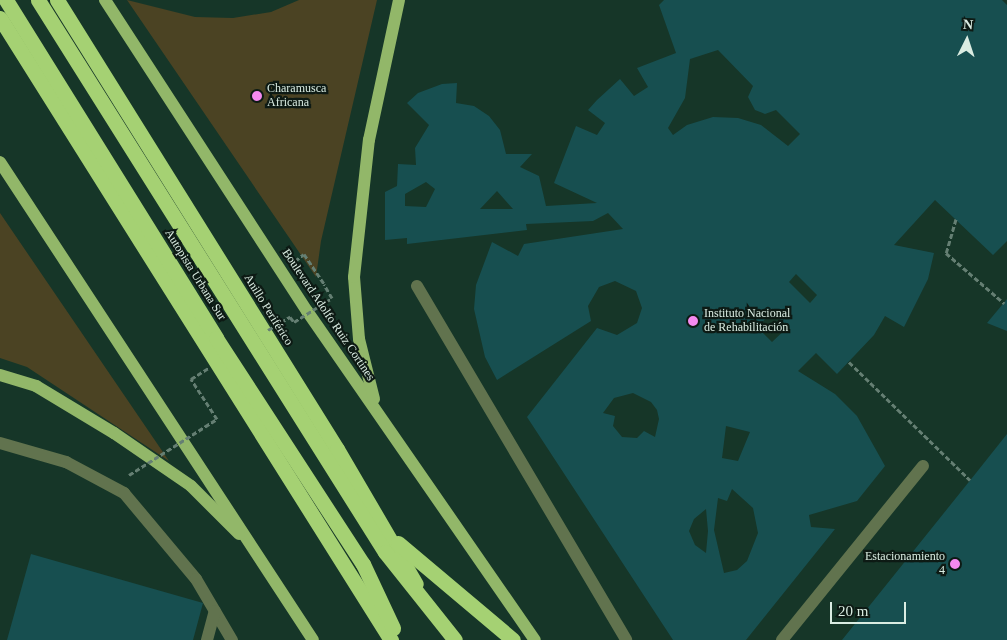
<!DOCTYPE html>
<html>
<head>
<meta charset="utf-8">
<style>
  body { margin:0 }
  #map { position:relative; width:1007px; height:640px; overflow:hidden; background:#163628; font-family:"Times New Roman",serif }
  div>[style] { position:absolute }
  .green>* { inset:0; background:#4b4323 }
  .building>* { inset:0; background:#174f50 }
  .path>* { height:3px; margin-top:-1.5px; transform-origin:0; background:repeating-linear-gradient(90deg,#657f73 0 5px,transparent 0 7.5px) }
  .minor>* { height:12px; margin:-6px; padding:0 6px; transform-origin:6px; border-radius:6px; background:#61734e }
  .major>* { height:12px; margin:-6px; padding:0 6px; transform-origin:6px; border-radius:6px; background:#92b769 }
  .highway>* { height:15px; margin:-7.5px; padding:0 7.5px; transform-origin:7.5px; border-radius:7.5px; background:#a5d173 }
  .path-bridge>* { height:3px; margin-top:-1.5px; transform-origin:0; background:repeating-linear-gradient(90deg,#657f73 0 5px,transparent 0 7.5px) }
  .highway-bridge>* { height:15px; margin:-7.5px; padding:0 7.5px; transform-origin:7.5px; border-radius:7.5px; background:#a5d173 }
  .dots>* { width:14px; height:14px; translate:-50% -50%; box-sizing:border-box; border:2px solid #0d1a14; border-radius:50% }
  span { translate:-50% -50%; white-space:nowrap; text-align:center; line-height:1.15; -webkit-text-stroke:4.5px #0d1a14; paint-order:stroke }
  .poi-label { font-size:12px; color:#daece2 }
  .left { translate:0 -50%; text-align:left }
  .right { translate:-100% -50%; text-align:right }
  .street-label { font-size:12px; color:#daece2 }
  .north { position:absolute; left:942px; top:15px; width:50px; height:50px; -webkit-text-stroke:4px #0d1a14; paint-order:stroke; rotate:4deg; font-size:14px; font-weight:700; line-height:20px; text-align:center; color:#daece2 }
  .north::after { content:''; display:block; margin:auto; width:18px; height:22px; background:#daece2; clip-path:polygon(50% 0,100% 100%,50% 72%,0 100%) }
  .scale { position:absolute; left:830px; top:602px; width:76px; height:22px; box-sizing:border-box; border:2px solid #daece2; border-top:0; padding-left:6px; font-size:15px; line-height:18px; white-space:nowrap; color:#daece2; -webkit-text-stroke:4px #0d1a14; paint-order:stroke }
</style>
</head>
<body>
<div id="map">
  <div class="green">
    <i style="clip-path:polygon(127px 0,195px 17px,233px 18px,271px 12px,299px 0,377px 0,321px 241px,316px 277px)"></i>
    <i style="clip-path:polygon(0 213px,169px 461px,27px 367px,0 358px)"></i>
  </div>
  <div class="building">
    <i style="clip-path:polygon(evenodd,664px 0,1002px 0,1007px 5px,1007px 241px,993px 255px,935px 200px,894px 245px,934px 253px,928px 279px,904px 327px,885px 316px,874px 335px,837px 374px,816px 353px,798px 371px,835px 394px,857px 416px,885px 466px,857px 501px,809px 515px,811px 527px,835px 529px,746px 640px,673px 640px,527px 417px,597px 328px,617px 335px,637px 323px,642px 308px,636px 291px,615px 281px,599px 287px,588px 306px,591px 321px,497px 380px,485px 357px,474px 309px,476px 285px,492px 242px,518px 256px,524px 244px,623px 229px,608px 213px,593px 221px,526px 224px,527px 230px,407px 244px,407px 238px,385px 240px,385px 192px,397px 186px,398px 164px,416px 165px,415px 148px,429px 125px,407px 103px,418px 93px,442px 84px,457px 83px,456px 103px,474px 106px,489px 116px,500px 130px,506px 154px,532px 154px,520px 167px,539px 176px,546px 206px,597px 203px,554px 183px,576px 126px,597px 135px,605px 123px,588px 110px,597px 100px,620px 79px,634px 96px,648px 87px,637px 68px,676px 53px,659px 5px,664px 0,718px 50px,753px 86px,748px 97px,755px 110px,765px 114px,776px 110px,800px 134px,788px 146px,761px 125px,738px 118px,713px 117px,687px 125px,673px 135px,668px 128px,685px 98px,690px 59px,718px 50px,664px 0,426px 182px,435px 189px,426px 207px,405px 206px,405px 194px,426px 182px,664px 0,497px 191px,513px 209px,480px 209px,497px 191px,664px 0,796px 274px,817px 295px,810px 303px,789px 282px,796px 274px,664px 0,773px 312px,788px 327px,772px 342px,757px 327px,773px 312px,664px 0,633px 393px,651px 402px,657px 410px,659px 419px,655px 437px,644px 431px,637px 438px,622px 437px,613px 426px,615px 416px,603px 413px,614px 398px,633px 393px,664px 0,726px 426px,750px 432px,738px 461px,722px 458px,726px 426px,664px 0,732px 489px,753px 508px,758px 533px,747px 561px,737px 570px,724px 573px,714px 530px,718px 498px,727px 501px,732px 489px,664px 0,706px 509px,708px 531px,706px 553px,695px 545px,689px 531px,694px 519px,706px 509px)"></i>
    <i style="clip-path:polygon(1007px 299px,1007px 331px,987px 323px)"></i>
    <i style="clip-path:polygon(1007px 434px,1007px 640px,842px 640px,976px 473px)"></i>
    <i style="clip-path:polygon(31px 554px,203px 603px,193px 640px,7px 640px)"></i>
  </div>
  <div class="path">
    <i style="left:956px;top:219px;width:35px;rotate:106deg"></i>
    <i style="left:946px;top:253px;width:77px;rotate:40.8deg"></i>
    <i style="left:295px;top:261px;width:11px;rotate:-38deg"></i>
    <i style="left:304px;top:254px;width:36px;rotate:56deg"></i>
    <i style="left:849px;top:362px;width:169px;rotate:44.3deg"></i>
  </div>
  <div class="minor">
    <i style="left:417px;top:286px;width:411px;rotate:59.4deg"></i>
    <i style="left:0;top:443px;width:69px;rotate:16.1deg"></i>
    <i style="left:66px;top:462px;width:66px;rotate:28.1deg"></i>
    <i style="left:124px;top:493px;width:112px;rotate:50.1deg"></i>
    <i style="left:196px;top:579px;width:71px;rotate:59.5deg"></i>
    <i style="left:207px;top:640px;width:30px;rotate:-75deg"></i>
    <i style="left:782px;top:640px;width:224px;rotate:-51deg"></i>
  </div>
  <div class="major">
    <i style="left:105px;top:0;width:371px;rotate:57deg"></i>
    <i style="left:307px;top:311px;width:400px;rotate:55.3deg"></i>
    <i style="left:0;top:162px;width:571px;rotate:56.78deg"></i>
    <i style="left:0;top:375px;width:38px;rotate:17deg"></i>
    <i style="left:36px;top:386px;width:91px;rotate:31.1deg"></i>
    <i style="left:114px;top:433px;width:93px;rotate:34.5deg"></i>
    <i style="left:191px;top:486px;width:68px;rotate:45deg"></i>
    <i style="left:374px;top:399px;width:62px;rotate:-104deg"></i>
    <i style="left:359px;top:339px;width:62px;rotate:-94.6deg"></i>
    <i style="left:354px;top:277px;width:138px;rotate:-83.8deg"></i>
    <i style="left:369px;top:140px;width:143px;rotate:-77.9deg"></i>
  </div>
  <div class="highway">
    <i style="left:57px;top:0;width:529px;rotate:58.05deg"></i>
    <i style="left:337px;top:449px;width:156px;rotate:59.7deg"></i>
    <i style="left:0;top:18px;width:735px;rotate:57.85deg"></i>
    <i style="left:398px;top:543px;width:150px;rotate:40.1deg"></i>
    <i style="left:363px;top:564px;width:71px;rotate:64.9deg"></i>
  </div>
  <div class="path-bridge">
    <i style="left:268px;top:330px;width:26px;rotate:-31deg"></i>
    <i style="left:290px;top:317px;width:6px;rotate:51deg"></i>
    <i style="left:294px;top:322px;width:45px;rotate:-32.3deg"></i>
    <i style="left:332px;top:298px;width:16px;rotate:-120deg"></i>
    <i style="left:129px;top:475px;width:104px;rotate:-32.5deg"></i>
    <i style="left:217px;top:419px;width:48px;rotate:-123deg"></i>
    <i style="left:191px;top:379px;width:22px;rotate:-32deg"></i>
  </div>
  <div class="highway-bridge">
    <i style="left:6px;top:0;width:398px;rotate:58.1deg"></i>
    <i style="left:216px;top:338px;width:270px;rotate:57deg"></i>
    <i style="left:38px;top:0;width:652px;rotate:57.85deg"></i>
    <i style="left:385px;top:552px;width:112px;rotate:51.5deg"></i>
  </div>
  <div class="dots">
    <i style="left:257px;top:96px;background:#f489ef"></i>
    <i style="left:693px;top:321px;background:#f489ef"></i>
    <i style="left:955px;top:564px;background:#f489ef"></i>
  </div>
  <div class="poi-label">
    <span class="left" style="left:267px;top:96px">Charamusca<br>Africana</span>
    <span class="left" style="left:704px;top:321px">Instituto Nacional<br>de Rehabilitación</span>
    <span class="right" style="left:945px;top:564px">Estacionamiento<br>4</span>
  </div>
  <div class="street-label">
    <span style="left:195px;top:275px;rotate:58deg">Autopista Urbana Sur</span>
    <span style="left:268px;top:310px;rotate:58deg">Anillo Periférico</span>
    <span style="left:328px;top:315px;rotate:56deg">Boulevard Adolfo Ruiz Cortines</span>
  </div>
  <div class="north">N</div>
  <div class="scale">20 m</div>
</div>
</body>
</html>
